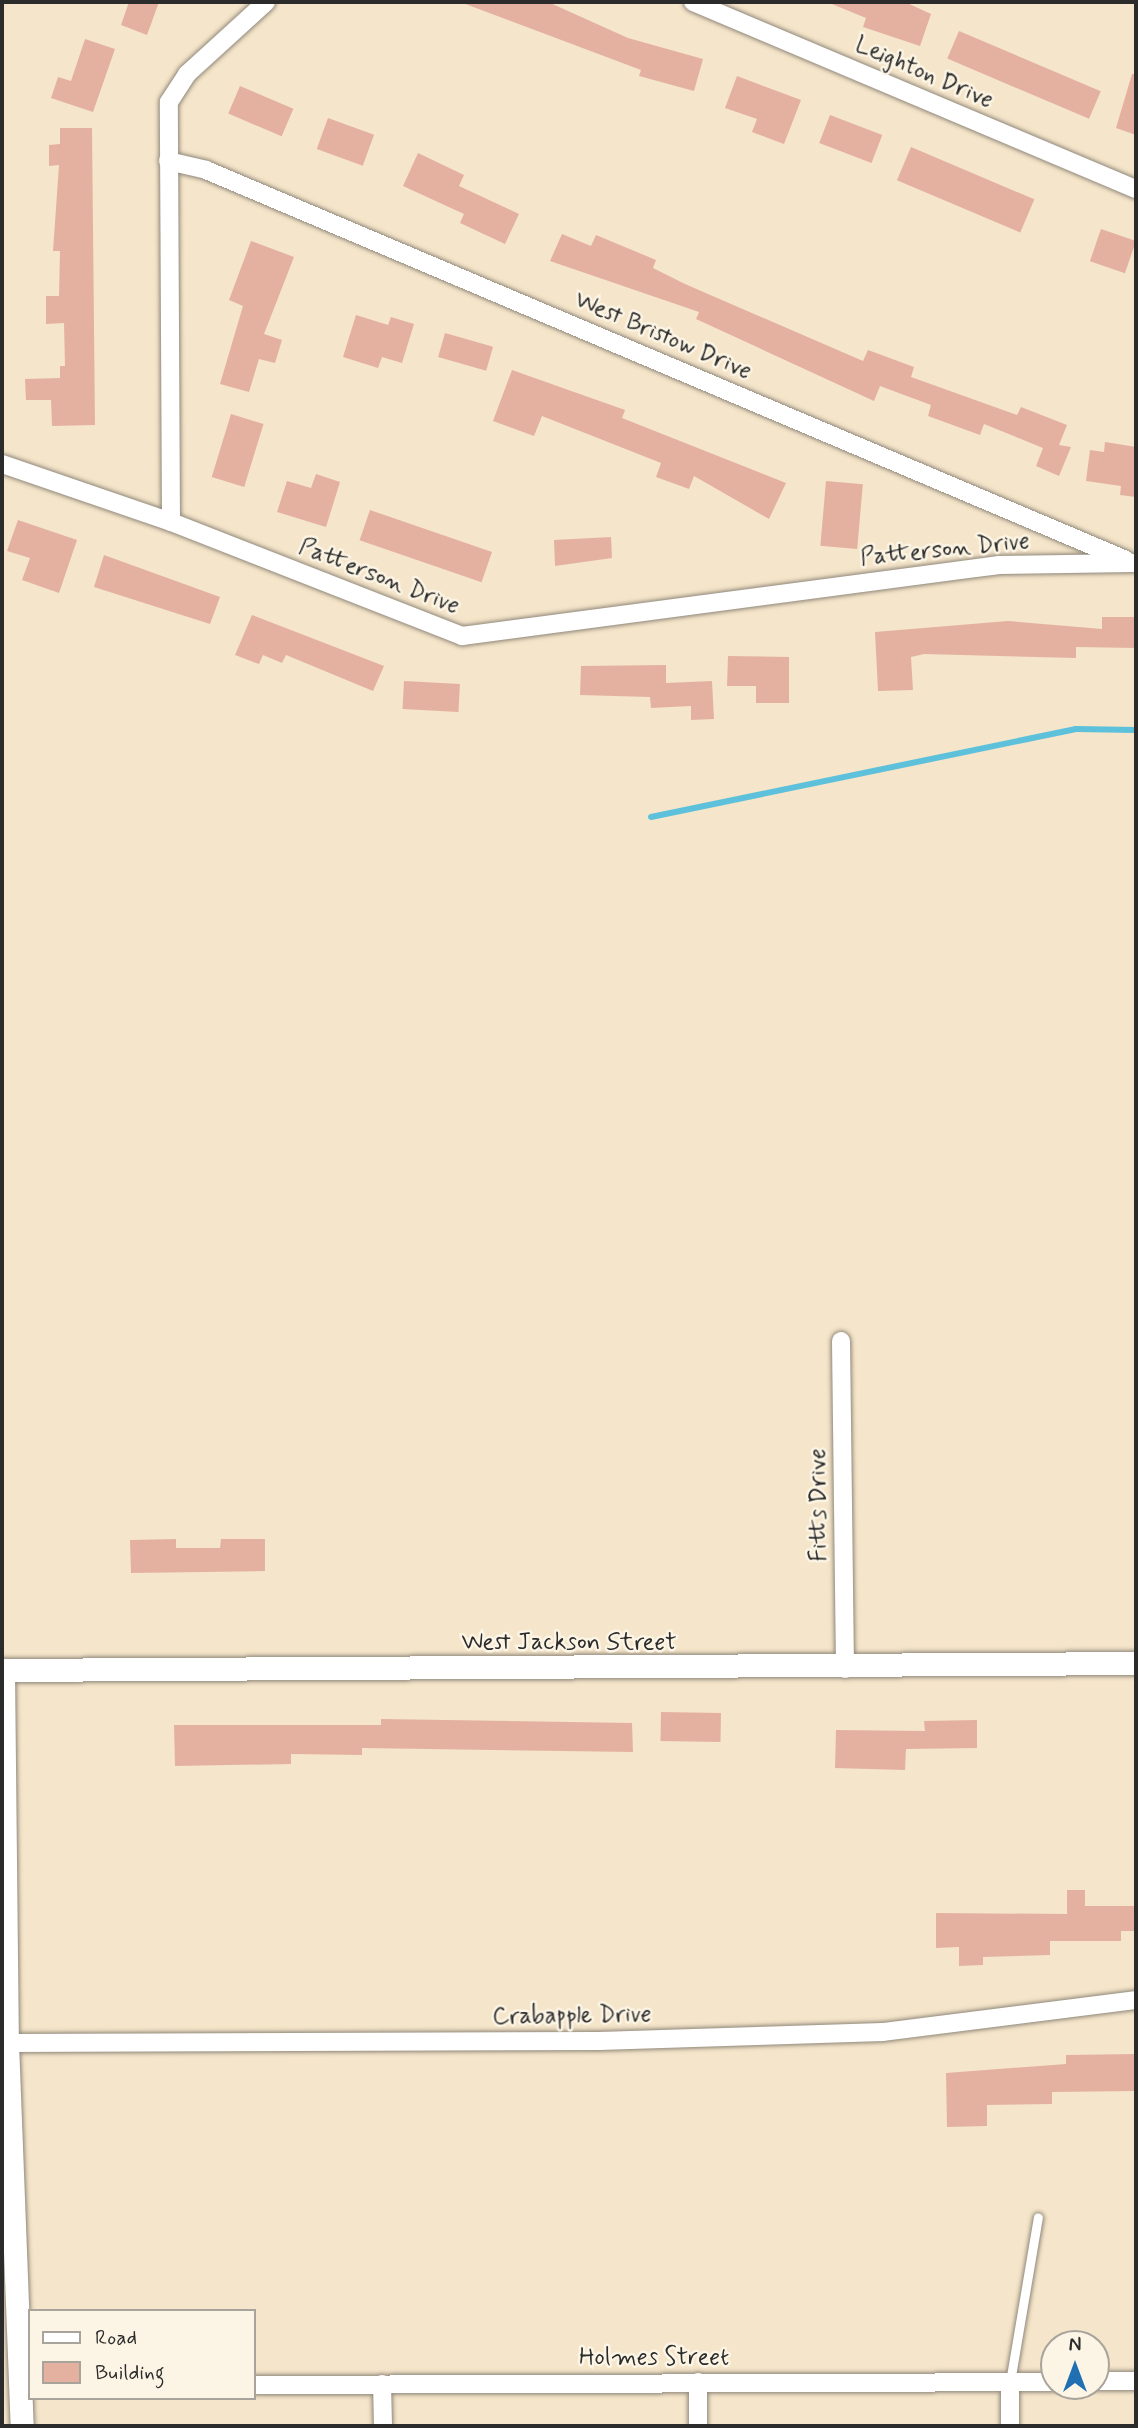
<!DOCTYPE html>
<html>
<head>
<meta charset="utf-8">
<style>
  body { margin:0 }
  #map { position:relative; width:1138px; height:2428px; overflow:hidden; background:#f5e5ca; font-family:Mynerve,sans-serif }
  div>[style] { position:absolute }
  .stream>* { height:6px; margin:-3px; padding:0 3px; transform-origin:3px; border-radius:3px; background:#5dc1db }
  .building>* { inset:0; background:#e4b1a0; transform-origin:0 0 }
  .roads { filter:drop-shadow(0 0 2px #90887a) drop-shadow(0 0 2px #90887a) }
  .service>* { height:9px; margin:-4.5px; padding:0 4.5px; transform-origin:4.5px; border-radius:4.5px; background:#fff }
  .minor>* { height:18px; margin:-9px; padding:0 9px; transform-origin:9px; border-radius:9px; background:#fff }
  .tertiary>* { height:23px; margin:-11.5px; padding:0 11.5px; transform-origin:11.5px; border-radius:11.5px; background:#fff }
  span { translate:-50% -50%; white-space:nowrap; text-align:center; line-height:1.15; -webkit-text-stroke:5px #fcf5e5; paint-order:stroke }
  .street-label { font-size:24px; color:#2b2b2b }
  .frame { position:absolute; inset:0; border:4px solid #2b2b2b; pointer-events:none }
  .legend { position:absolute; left:28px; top:2309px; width:228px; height:91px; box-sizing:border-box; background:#fcf5e5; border:2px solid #a8a49b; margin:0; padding:9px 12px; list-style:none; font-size:21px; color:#2b2b2b }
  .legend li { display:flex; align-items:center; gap:14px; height:35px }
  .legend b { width:35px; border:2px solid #a8a49b }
  .north { position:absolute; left:1040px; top:2330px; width:70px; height:70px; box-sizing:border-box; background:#fcf5e5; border:2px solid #a8a49b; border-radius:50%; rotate:0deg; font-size:19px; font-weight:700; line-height:28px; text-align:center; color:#2b2b2b }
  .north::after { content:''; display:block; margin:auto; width:24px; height:32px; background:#1f6fb2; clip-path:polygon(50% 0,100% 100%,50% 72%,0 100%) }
</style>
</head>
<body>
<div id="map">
  <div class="stream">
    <i style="left:651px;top:817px;width:434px;rotate:-11.7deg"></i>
    <i style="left:1076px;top:729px;width:60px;rotate:1deg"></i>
  </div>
  <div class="building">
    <i style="clip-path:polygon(129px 2px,159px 2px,147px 35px,121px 25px)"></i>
    <i style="clip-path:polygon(460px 2px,548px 2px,628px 38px,703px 59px,694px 91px,639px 76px,641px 70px)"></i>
    <i style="clip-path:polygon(827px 2px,905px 2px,931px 14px,920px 46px,863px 27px,866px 18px)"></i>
    <i style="left:959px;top:31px;width:154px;height:30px;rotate:23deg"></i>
    <i style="clip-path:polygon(85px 39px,115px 49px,93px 112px,51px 98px,58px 77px,71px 81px)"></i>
    <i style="clip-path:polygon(1132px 74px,1136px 74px,1136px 135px,1116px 128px)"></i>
    <i style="clip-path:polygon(737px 76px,801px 100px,784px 144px,752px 132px,757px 119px,725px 108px)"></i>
    <i style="left:240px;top:86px;width:58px;height:30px;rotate:23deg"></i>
    <i style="left:830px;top:115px;width:56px;height:30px;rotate:21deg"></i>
    <i style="left:328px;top:118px;width:49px;height:33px;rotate:20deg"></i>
    <i style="clip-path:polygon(60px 128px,92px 128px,95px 425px,52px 426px,51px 400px,26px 400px,25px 379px,60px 378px,60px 366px,65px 366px,64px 323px,46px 324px,46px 296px,59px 296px,60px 251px,53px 251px,59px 165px,49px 166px,49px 145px,60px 144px)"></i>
    <i style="left:911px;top:147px;width:134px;height:36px;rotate:23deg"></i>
    <i style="clip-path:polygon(418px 153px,464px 175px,459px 186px,519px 214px,505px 244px,460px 223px,464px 214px,403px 186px)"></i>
    <i style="left:1101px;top:229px;width:37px;height:34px;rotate:19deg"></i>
    <i style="clip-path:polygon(562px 234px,591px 246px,596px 235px,656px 260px,653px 268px,685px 284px,863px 361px,868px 350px,914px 367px,911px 377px,1017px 415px,1021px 407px,1067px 425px,1059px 445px,1071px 447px,1059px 476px,1036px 466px,1043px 448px,984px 424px,980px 435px,928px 416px,931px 405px,880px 386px,874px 401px,696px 319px,699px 312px,550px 261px)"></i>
    <i style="clip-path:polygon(251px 241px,294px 257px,264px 334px,282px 340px,275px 363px,259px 359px,249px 392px,220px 384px,243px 306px,229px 300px)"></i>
    <i style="clip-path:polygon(356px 315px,388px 325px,391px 317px,414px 324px,402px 363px,382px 357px,378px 368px,343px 357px)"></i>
    <i style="left:445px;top:333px;width:50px;height:25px;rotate:16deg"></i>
    <i style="clip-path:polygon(512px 370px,625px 410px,622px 418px,786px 483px,769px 519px,694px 476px,689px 489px,656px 477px,661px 463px,542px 416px,534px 436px,493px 421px)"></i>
    <i style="left:231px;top:414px;width:34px;height:66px;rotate:17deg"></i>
    <i style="clip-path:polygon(1105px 442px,1136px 447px,1136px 497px,1120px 495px,1121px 486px,1086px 481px,1090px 450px,1104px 452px)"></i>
    <i style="clip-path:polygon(316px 474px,340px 482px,326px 527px,277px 512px,287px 481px,311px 488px)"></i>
    <i style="left:826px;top:481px;width:37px;height:65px;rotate:5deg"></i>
    <i style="left:370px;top:510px;width:129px;height:32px;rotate:19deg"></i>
    <i style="clip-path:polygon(18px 520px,77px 540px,59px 593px,22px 580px,30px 558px,7px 551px)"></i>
    <i style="clip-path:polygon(611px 537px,612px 558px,555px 566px,554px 540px)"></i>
    <i style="clip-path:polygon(104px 555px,220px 597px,210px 624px,94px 587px)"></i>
    <i style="clip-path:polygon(252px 615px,384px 666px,373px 691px,286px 655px,282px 663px,263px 655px,259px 664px,235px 655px)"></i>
    <i style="clip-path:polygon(1102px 617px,1136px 617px,1136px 648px,1076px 647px,1076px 658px,924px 654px,911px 657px,913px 690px,878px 691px,875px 632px,1008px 621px,1102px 629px)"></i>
    <i style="clip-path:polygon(728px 656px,789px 657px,789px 703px,756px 703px,756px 686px,727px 686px)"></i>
    <i style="clip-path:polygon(666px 665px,666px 683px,712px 681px,714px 719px,691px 720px,691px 706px,651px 708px,650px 697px,580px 695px,581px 666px)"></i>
    <i style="left:404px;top:681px;width:56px;height:28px;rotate:3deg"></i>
    <i style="clip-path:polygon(176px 1539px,176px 1548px,220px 1548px,221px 1539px,265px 1539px,265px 1571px,131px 1573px,130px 1540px)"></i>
    <i style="left:661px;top:1712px;width:60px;height:29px;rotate:1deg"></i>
    <i style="clip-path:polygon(381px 1719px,632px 1723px,633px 1752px,362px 1748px,362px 1755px,291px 1754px,291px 1764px,175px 1766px,174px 1725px,381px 1725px)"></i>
    <i style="clip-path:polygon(977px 1720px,977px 1748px,906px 1749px,905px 1770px,835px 1768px,836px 1730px,925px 1731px,924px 1721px)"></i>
    <i style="clip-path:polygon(1067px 1890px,1085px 1890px,1085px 1906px,1136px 1906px,1136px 1931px,1121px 1931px,1121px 1941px,1050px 1941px,1050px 1955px,983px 1957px,983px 1965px,959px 1966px,959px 1947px,936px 1948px,936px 1913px,1067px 1914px)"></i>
    <i style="clip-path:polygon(1136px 2054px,1136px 2091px,1052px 2092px,1052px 2104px,987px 2105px,987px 2126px,947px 2127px,946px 2073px,1066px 2064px,1066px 2055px)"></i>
  </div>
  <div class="roads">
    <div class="service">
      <i style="left:1010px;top:2382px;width:167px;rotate:-80.4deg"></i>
    </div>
    <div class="minor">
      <i style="left:693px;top:2px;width:481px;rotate:22.9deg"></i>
      <i style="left:168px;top:161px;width:39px;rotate:13deg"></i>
      <i style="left:206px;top:170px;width:999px;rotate:22.97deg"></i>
      <i style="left:2px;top:464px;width:179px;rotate:18.9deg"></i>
      <i style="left:171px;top:522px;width:313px;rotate:21.4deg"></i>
      <i style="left:462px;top:636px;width:542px;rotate:-7.53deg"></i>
      <i style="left:999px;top:565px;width:134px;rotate:-0.9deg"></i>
      <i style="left:171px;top:522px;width:420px;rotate:-90.3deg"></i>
      <i style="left:169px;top:102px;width:33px;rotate:-57deg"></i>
      <i style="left:187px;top:74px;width:107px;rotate:-42.3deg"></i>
      <i style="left:841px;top:1341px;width:328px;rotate:89.3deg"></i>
      <i style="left:7px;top:2043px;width:592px;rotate:-0.19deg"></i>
      <i style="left:599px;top:2041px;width:284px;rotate:-1.8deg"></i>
      <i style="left:883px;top:2032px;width:255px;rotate:-7.2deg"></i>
      <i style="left:1096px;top:2381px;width:40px"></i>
      <i style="left:698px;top:2382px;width:44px;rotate:90deg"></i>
      <i style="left:1010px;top:2382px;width:44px;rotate:90deg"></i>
      <i style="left:382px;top:2384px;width:42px;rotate:88.6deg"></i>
      <i style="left:254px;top:2385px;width:800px;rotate:-0.21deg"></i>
    </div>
    <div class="tertiary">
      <i style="left:2px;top:1670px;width:1134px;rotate:-0.35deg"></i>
      <i style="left:3px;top:1670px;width:373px;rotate:89.4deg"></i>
      <i style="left:7px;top:2043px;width:383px;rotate:87.8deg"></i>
    </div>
  </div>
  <div class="street-label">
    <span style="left:924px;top:73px;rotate:23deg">Leighton Drive</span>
    <span style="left:663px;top:336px;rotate:23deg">West Bristow Drive</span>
    <span style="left:945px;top:550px;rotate:-6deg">Patterson Drive</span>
    <span style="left:379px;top:577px;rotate:21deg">Patterson Drive</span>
    <span style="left:819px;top:1505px;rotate:-91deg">Fitts Drive</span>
    <span style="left:569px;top:1643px">West Jackson Street</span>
    <span style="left:572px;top:2016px;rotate:-1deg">Crabapple Drive</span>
    <span style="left:654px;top:2358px">Holmes Street</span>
  </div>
  <div class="frame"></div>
  <ul class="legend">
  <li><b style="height:9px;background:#fff"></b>Road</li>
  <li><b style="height:19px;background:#e4b1a0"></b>Building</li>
  </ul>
  <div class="north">N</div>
</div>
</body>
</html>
